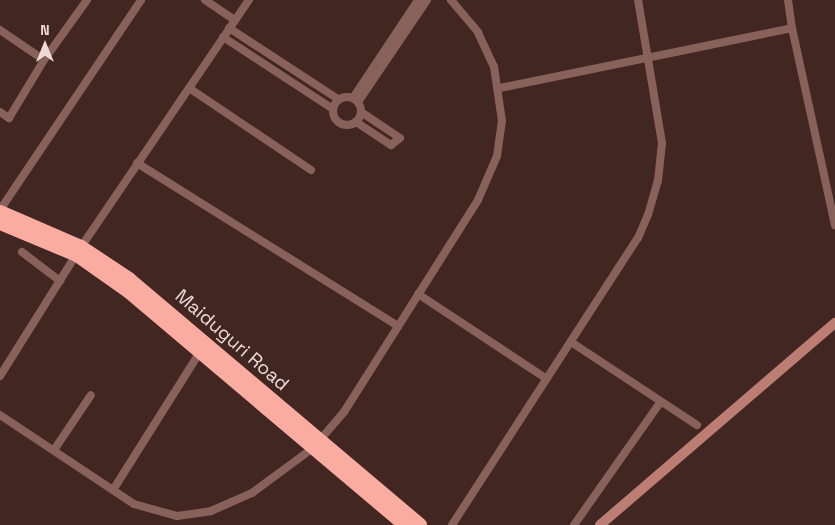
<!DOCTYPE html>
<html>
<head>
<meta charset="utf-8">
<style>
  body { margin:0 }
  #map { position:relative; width:835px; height:525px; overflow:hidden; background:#412621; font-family:"Space Grotesk",sans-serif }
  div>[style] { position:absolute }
  .street>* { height:8px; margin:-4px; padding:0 4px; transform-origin:4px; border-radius:4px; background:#89615b }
  .street>.ring { margin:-4px; padding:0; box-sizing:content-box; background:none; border:8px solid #89615b; border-radius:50% }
  .secondary>* { height:10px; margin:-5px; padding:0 5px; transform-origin:5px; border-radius:5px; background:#bc7d73 }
  .highway>* { height:14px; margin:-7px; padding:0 7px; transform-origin:7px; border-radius:7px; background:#faaca0 }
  span { translate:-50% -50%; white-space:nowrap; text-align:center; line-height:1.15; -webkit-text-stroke:4.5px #412621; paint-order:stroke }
  .street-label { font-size:19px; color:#eddad7 }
  .north { position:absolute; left:20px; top:20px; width:50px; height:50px; -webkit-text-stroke:4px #412621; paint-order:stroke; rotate:0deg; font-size:14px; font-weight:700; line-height:20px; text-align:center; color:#eddad7 }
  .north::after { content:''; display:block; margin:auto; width:18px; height:22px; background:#eddad7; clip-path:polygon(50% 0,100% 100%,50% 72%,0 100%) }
</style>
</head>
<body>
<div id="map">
  <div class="street">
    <i style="left:205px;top:0;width:36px;rotate:34deg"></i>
    <i style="left:788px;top:0;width:28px;rotate:82deg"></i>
    <i style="left:229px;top:28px;width:130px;rotate:33.1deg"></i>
    <i style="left:0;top:30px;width:53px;rotate:34.3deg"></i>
    <i style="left:44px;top:60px;width:74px;rotate:-54.4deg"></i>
    <i style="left:223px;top:37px;width:131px;rotate:33.2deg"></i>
    <i style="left:189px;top:88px;width:147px;rotate:33.9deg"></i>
    <i style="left:500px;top:88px;width:298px;rotate:-11.6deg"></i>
    <i style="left:792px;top:28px;width:202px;rotate:77.7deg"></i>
    <i class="ring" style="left:333px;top:97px;width:20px;height:20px"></i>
    <i style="left:353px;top:98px;width:118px;rotate:-56.4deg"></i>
    <i style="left:358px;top:102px;width:123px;rotate:-55.9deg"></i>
    <i style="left:0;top:112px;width:11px;rotate:34deg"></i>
    <i style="left:9px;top:118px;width:68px;rotate:-58.9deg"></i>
    <i style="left:356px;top:122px;width:42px;rotate:33.3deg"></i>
    <i style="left:391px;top:145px;width:11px;rotate:-38deg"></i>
    <i style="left:400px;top:138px;width:47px;rotate:-146.3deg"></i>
    <i style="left:137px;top:163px;width:308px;rotate:32deg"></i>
    <i style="left:0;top:210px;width:253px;rotate:-56.1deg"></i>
    <i style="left:22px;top:252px;width:48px;rotate:37.3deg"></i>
    <i style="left:418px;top:294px;width:154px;rotate:33.4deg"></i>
    <i style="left:571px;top:342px;width:151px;rotate:33.4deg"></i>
    <i style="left:0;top:376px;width:152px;rotate:-57.9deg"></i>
    <i style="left:81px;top:247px;width:299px;rotate:-55.8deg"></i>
    <i style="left:0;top:415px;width:161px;rotate:33.6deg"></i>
    <i style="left:134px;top:504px;width:45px;rotate:15.6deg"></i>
    <i style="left:177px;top:516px;width:34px;rotate:-8deg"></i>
    <i style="left:211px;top:511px;width:45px;rotate:-23.7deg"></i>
    <i style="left:252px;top:493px;width:76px;rotate:-36.4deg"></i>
    <i style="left:313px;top:448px;width:48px;rotate:-49.3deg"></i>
    <i style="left:344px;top:412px;width:251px;rotate:-57.7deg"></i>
    <i style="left:478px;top:200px;width:48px;rotate:-66.6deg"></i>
    <i style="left:497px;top:156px;width:35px;rotate:-82deg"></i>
    <i style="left:502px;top:121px;width:55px;rotate:-98.4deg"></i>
    <i style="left:494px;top:67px;width:38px;rotate:-115deg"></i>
    <i style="left:478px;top:32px;width:42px;rotate:-130.2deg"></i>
    <i style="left:54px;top:450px;width:66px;rotate:-56.1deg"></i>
    <i style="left:113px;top:490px;width:163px;rotate:-57.8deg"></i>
    <i style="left:452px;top:525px;width:342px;rotate:-57.1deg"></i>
    <i style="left:638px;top:238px;width:25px;rotate:-67deg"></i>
    <i style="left:648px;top:215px;width:35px;rotate:-74deg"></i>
    <i style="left:658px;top:181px;width:38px;rotate:-84deg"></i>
    <i style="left:662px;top:143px;width:145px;rotate:-99.5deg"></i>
    <i style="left:574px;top:525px;width:151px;rotate:-54.9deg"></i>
  </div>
  <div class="secondary">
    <i style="left:600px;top:525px;width:310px;rotate:-40.7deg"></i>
  </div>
  <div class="highway">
    <i style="left:0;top:212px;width:88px;rotate:23.4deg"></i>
    <i style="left:81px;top:247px;width:58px;rotate:33.7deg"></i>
    <i style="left:129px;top:279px;width:381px;rotate:40.2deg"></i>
    <i style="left:0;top:223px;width:83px;rotate:22.6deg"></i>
    <i style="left:77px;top:255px;width:62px;rotate:35.2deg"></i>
    <i style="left:128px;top:291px;width:363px;rotate:40.2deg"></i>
  </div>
  <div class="street-label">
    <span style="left:232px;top:340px;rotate:41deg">Maiduguri Road</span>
  </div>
  <div class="north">N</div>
</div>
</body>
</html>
